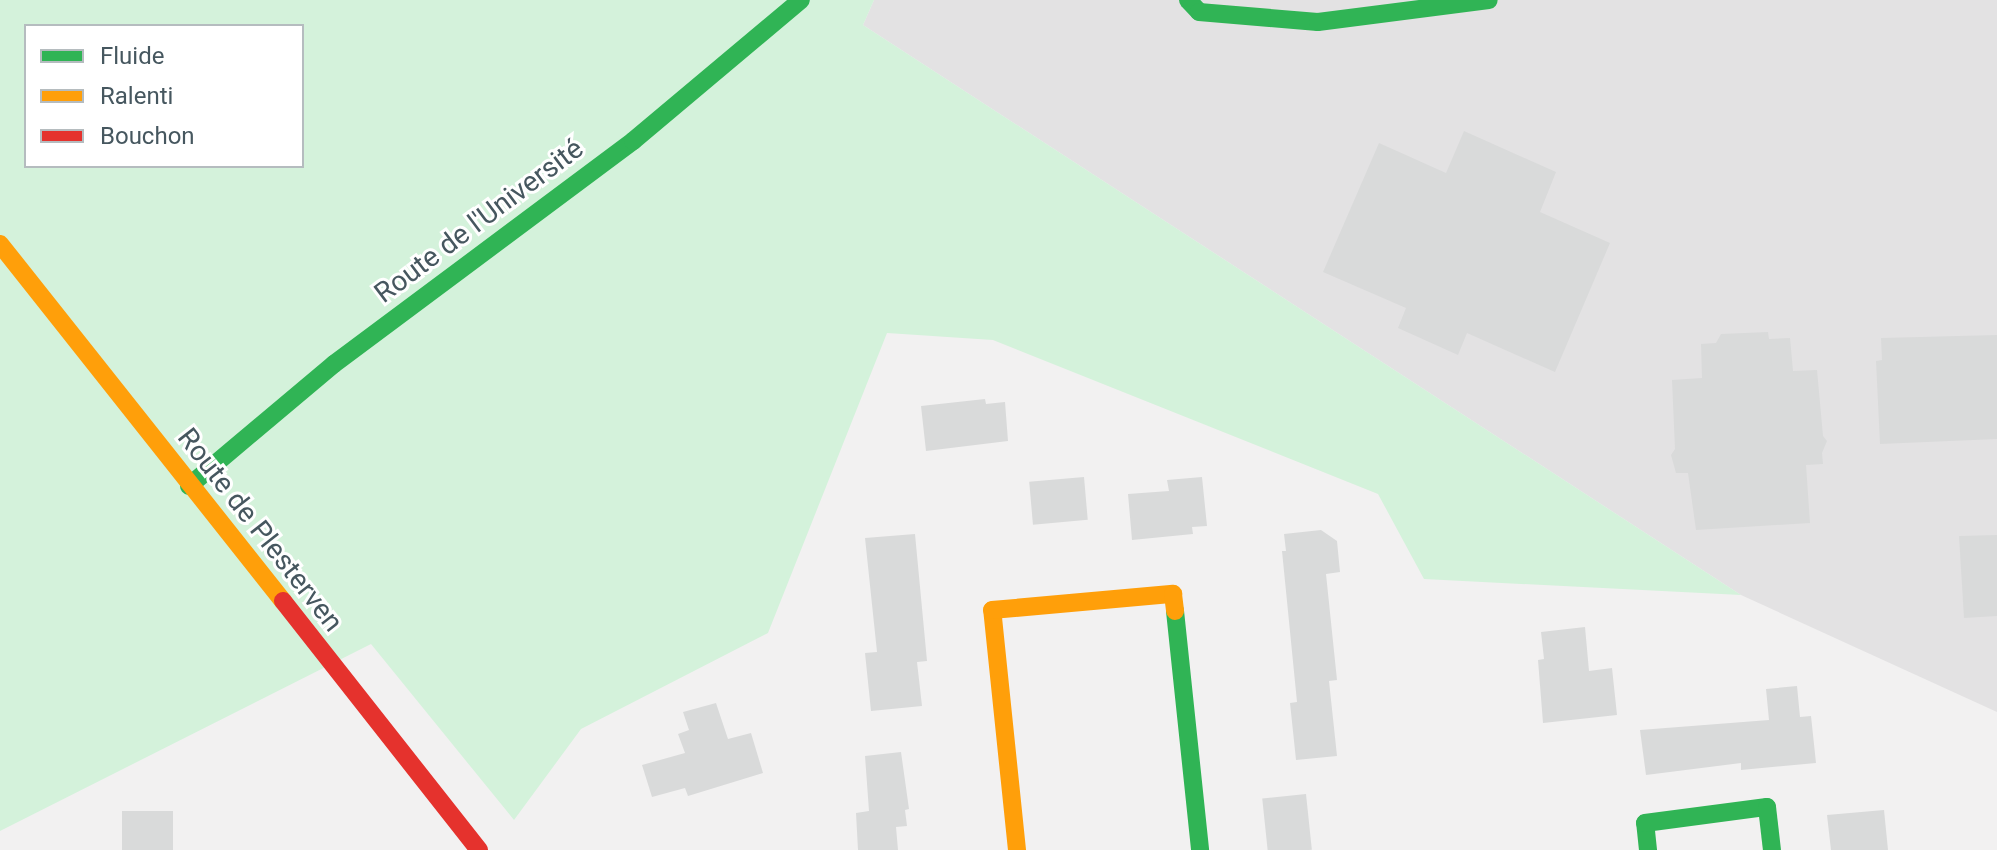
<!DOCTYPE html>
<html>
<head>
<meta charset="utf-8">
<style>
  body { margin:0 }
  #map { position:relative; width:1997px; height:850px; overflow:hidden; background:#f2f1f1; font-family:Roboto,sans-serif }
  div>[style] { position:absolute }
  .education>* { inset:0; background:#e3e2e3 }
  .green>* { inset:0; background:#d4f2db }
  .building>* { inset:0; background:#d9dada; transform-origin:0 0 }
  .fast>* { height:18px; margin:-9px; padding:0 9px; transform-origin:9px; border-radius:9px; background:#30b455 }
  .slow>* { height:18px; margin:-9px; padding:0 9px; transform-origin:9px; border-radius:9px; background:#ff9f0a }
  .jam>* { height:18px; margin:-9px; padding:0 9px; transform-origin:9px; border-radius:9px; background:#e5322d }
  span { translate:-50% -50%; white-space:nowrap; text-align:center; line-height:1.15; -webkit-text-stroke:6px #fff; paint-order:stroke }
  .street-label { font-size:28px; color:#46575f }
  .legend { position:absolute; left:24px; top:24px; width:280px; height:144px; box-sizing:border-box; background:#fff; border:2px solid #b5bcbf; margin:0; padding:10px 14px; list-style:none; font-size:24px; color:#46575f }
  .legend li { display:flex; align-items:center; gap:16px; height:40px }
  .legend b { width:40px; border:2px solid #b5bcbf }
</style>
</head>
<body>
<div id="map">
  <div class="education">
    <i style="clip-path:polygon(874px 0,1997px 0,1997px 712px,1741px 595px,863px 25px)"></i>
  </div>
  <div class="green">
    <i style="clip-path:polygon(evenodd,0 0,874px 0,863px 25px,1741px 595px,1424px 579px,1378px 494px,993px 340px,887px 333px,768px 633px,581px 729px,514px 820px,371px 644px,0 831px,0 0,26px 26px,302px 26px,302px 166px,26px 166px,26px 26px)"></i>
  </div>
  <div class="building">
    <i style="clip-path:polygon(1464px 131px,1556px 172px,1540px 212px,1610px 243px,1555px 372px,1467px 333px,1458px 355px,1398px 328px,1406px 308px,1323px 272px,1379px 143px,1446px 173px)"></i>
    <i style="clip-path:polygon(1768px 332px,1769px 339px,1790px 338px,1793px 371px,1817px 370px,1823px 436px,1827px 441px,1822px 453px,1823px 464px,1806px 465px,1810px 523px,1696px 530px,1688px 473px,1676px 473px,1671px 455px,1675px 449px,1672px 380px,1702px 378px,1701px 344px,1716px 343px,1721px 334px)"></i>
    <i style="clip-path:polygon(1997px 335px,1997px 439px,1880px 444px,1876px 361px,1882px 360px,1881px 338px)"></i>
    <i style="clip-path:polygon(985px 399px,986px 404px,1005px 402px,1008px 441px,926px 451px,921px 406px)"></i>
    <i style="left:1084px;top:477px;width:43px;height:55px;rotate:85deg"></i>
    <i style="clip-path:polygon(1202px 477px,1207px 526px,1192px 527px,1193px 534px,1132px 540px,1128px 494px,1169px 491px,1167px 480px)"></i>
    <i style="clip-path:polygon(1321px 530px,1337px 541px,1340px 572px,1326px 574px,1337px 680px,1329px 681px,1337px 756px,1296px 760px,1290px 703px,1297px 702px,1282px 551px,1286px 551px,1284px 534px)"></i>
    <i style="clip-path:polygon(915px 534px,927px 661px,917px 662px,922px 706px,871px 711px,865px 653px,877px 652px,865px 538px)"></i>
    <i style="clip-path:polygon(1997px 535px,1997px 616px,1964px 618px,1959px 536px)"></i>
    <i style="clip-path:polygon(1585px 627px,1589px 671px,1612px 668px,1617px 715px,1543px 723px,1538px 660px,1544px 659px,1541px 632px)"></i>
    <i style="clip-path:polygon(1797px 686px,1800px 717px,1811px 716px,1816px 763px,1741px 770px,1741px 763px,1646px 775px,1640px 730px,1769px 720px,1766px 689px)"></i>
    <i style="clip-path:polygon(716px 703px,728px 739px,751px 733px,763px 773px,688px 796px,685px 788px,652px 797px,642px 765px,685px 753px,678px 734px,689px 730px,683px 712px)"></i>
    <i style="clip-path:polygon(901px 752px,909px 809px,905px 810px,907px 826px,896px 827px,898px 850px,858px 850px,856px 813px,869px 811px,865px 756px)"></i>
    <i style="left:1306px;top:794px;width:56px;height:44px;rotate:84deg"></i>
    <i style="clip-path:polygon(1884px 810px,1888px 850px,1831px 850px,1827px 815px)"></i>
    <i style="left:173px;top:811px;width:39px;height:51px;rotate:90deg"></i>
  </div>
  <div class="fast">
    <i style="left:1188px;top:0;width:16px;rotate:47deg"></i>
    <i style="left:1199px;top:12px;width:119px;rotate:4.8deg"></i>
    <i style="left:1318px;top:22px;width:172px;rotate:-7.3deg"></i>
    <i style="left:189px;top:486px;width:189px;rotate:-40.1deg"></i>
    <i style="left:334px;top:364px;width:373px;rotate:-36.7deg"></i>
    <i style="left:633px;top:141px;width:219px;rotate:-40deg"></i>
    <i style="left:1175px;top:611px;width:240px;rotate:84deg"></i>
    <i style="left:1648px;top:850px;width:27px;rotate:-96deg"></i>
    <i style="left:1645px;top:823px;width:123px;rotate:-7.5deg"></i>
    <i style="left:1767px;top:807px;width:43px;rotate:83.4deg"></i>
  </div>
  <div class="slow">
    <i style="left:0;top:244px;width:456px;rotate:51.6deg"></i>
    <i style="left:1017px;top:850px;width:241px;rotate:-95.9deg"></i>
    <i style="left:992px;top:610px;width:182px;rotate:-5.1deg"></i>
    <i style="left:1173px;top:594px;width:17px;rotate:83deg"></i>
  </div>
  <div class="jam">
    <i style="left:283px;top:601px;width:317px;rotate:51.8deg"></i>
  </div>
  <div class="street-label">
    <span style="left:479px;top:221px;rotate:-37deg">Route de l'Université</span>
    <span style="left:260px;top:530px;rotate:52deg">Route de Plesterven</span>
  </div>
  <ul class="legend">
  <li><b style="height:10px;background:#30b455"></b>Fluide</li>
  <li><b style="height:10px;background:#ff9f0a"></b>Ralenti</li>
  <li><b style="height:10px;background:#e5322d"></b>Bouchon</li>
  </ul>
</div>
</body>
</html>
